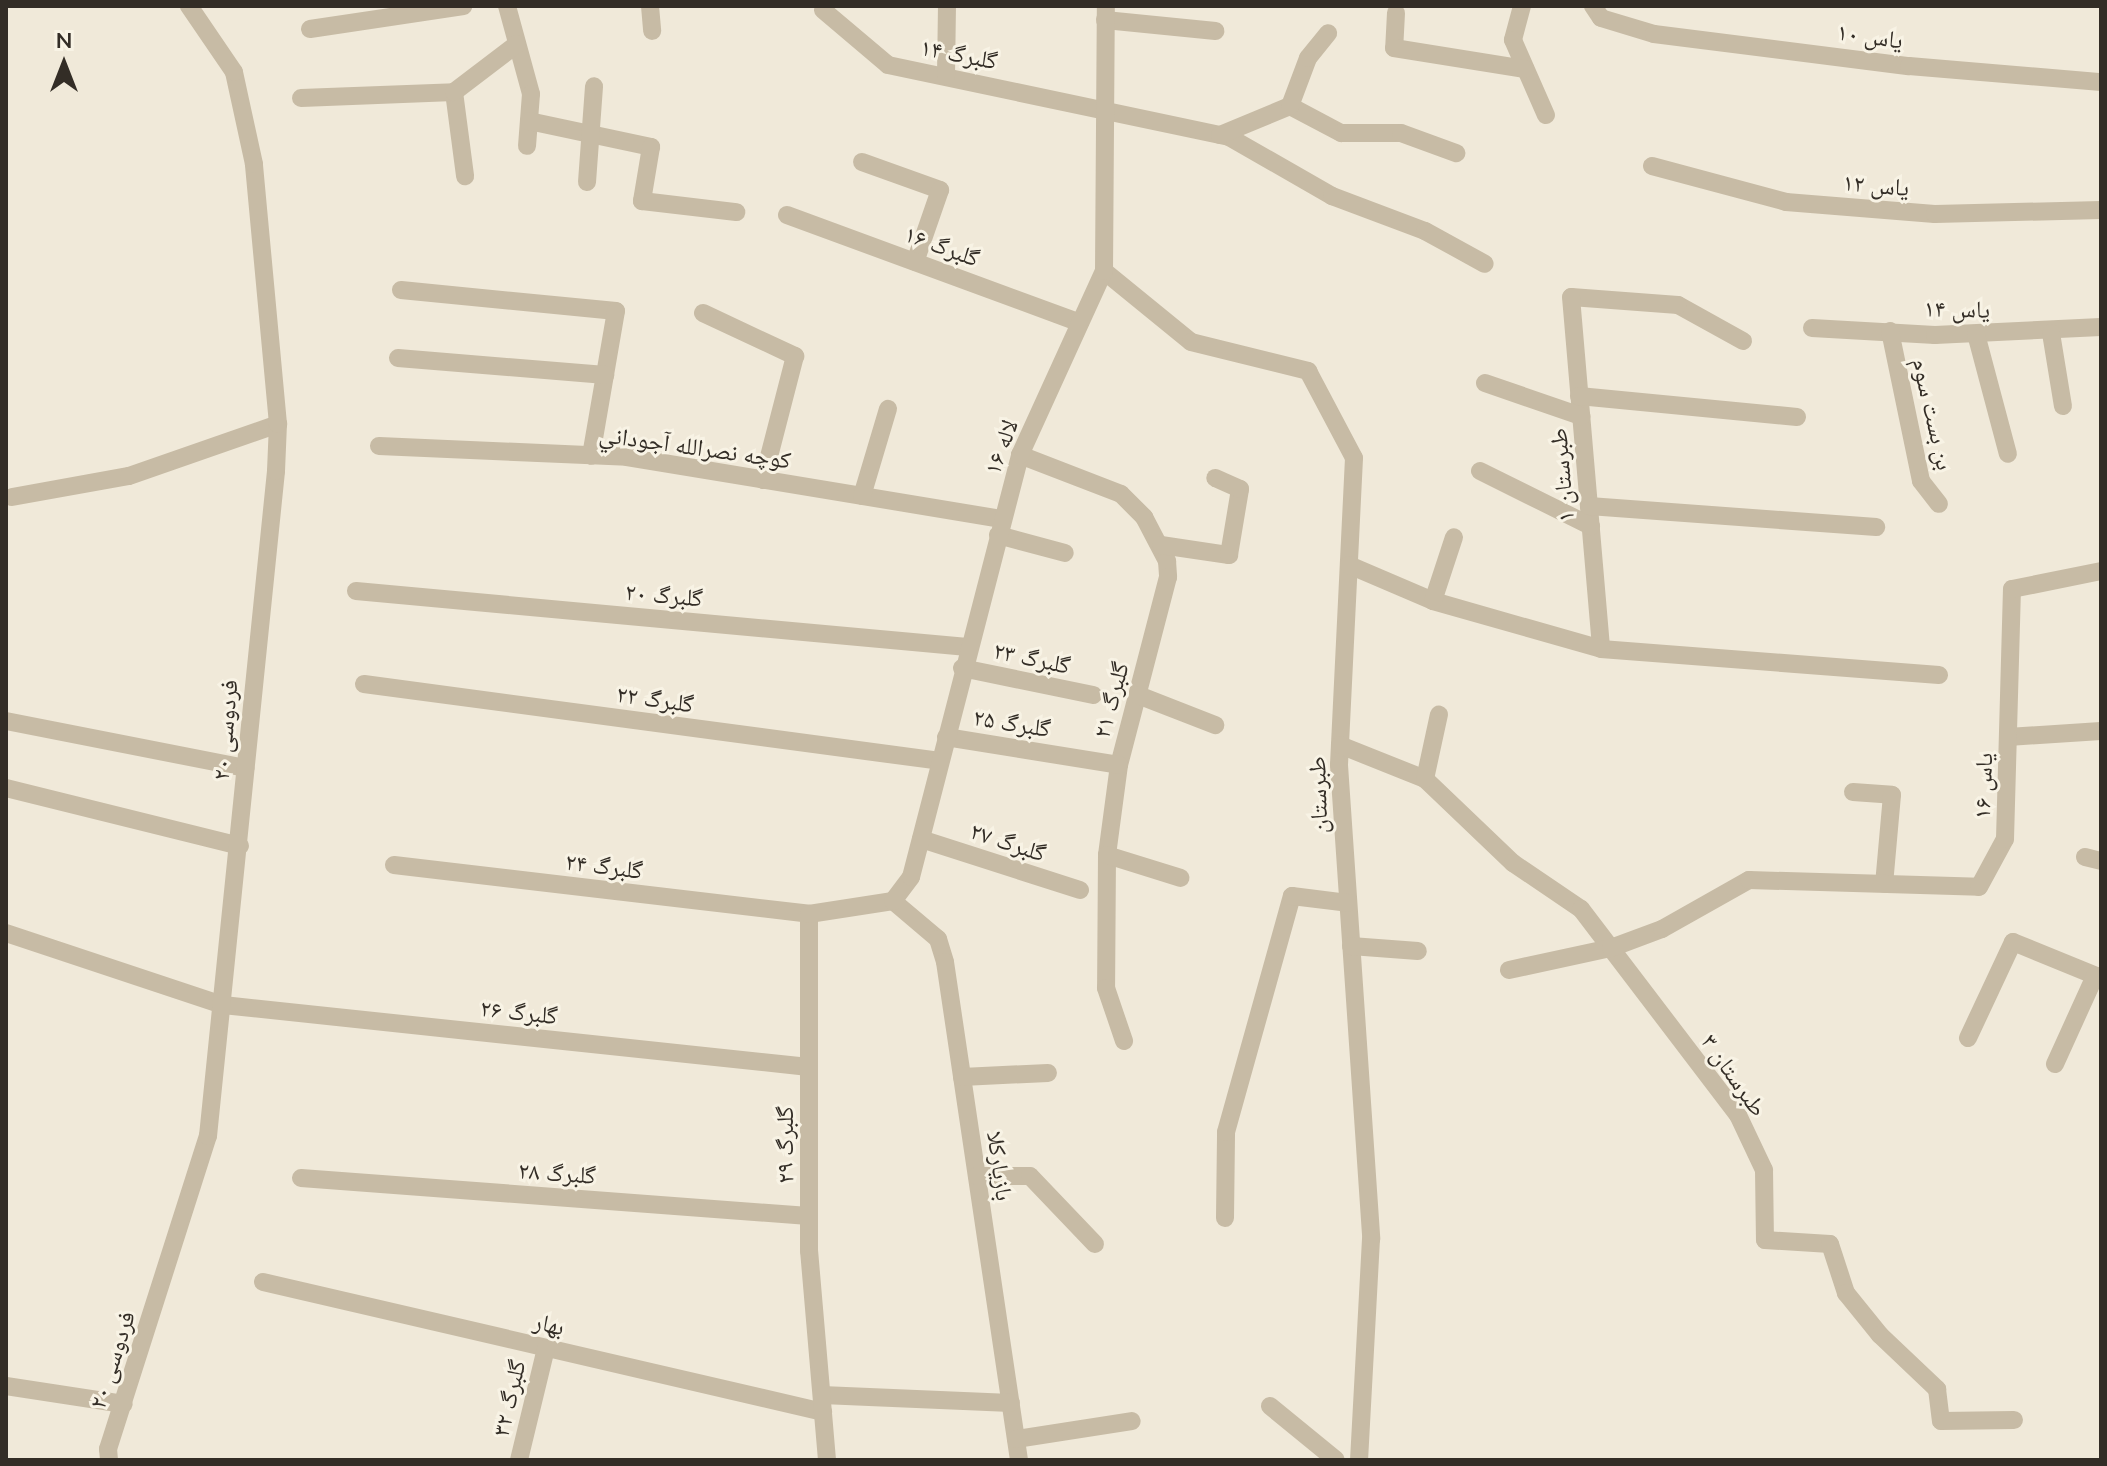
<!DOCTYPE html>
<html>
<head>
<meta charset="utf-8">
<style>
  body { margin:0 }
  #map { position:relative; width:2107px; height:1466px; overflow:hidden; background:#f0e9d9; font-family:Mulish,"Noto Naskh Arabic",sans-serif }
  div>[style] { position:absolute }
  .street>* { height:18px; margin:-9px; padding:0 9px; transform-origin:9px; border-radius:9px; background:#c7bba5 }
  span { translate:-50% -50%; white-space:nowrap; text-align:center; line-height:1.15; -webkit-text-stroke:6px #f8f3e5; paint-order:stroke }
  .street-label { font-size:24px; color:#332d26 }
  .frame { position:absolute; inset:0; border:8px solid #332d26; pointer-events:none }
  .north { position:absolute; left:24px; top:24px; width:80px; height:80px; -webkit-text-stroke:6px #f8f3e5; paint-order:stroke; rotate:0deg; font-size:22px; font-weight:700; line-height:32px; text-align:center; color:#332d26 }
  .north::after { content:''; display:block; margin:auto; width:28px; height:36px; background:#332d26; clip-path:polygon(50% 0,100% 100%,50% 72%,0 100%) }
</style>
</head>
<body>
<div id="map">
  <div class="street">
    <i style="left:507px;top:6px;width:91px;rotate:74.7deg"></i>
    <i style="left:531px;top:94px;width:52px;rotate:94.4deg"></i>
    <i style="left:650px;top:6px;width:25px;rotate:85deg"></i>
    <i style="left:1522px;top:6px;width:35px;rotate:105deg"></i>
    <i style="left:1513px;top:40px;width:82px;rotate:66.3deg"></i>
    <i style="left:1593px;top:6px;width:14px;rotate:56deg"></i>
    <i style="left:1601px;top:18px;width:55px;rotate:16.8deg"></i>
    <i style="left:1654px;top:34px;width:257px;rotate:7.2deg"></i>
    <i style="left:1909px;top:66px;width:193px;rotate:4.8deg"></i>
    <i style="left:823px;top:10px;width:85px;rotate:40.2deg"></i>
    <i style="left:888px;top:65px;width:349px;rotate:11.9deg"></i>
    <i style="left:1229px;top:137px;width:119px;rotate:29.8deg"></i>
    <i style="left:1332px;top:196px;width:99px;rotate:20.6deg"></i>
    <i style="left:1425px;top:231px;width:68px;rotate:28.8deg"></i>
    <i style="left:1396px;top:13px;width:35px;rotate:93deg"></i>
    <i style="left:1394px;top:48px;width:133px;rotate:9.1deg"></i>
    <i style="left:1105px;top:20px;width:111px;rotate:5.7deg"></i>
    <i style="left:310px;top:29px;width:155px;rotate:-8.5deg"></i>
    <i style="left:946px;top:76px;width:70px;rotate:-89.2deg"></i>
    <i style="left:454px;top:92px;width:85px;rotate:82.5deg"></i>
    <i style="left:301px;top:98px;width:153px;rotate:-2.2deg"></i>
    <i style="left:454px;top:92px;width:79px;rotate:-37.3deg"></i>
    <i style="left:1290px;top:106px;width:58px;rotate:27.9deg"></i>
    <i style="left:1341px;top:133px;width:60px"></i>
    <i style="left:1401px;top:133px;width:59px;rotate:20deg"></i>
    <i style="left:529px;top:121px;width:125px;rotate:12deg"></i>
    <i style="left:651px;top:147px;width:55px;rotate:99.5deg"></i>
    <i style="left:642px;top:201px;width:95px;rotate:6.7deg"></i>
    <i style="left:1220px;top:135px;width:76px;rotate:-22.5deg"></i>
    <i style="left:1290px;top:106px;width:51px;rotate:-69.4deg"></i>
    <i style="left:1308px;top:58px;width:32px;rotate:-51deg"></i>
    <i style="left:862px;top:162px;width:83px;rotate:19.7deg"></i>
    <i style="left:940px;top:190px;width:76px;rotate:109.1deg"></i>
    <i style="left:1652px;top:166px;width:139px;rotate:15deg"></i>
    <i style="left:1786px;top:202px;width:149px;rotate:4.6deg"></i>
    <i style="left:1935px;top:214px;width:166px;rotate:-1.4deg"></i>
    <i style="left:587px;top:182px;width:96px;rotate:-85.8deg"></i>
    <i style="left:787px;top:215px;width:312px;rotate:20.2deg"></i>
    <i style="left:1104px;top:271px;width:112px;rotate:39.2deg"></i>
    <i style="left:1191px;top:342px;width:121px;rotate:13.9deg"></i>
    <i style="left:1308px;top:371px;width:98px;rotate:62.1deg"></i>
    <i style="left:1354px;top:458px;width:307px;rotate:92.8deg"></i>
    <i style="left:1339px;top:765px;width:475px;rotate:86.1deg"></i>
    <i style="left:1371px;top:1239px;width:221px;rotate:93.1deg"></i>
    <i style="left:401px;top:290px;width:216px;rotate:5.6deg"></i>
    <i style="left:616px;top:311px;width:147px;rotate:99.8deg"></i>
    <i style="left:703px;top:313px;width:102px;rotate:25.1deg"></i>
    <i style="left:795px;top:356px;width:128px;rotate:104.5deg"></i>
    <i style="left:1812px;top:328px;width:123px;rotate:3.3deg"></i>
    <i style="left:1935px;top:335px;width:166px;rotate:-2.8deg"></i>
    <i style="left:1890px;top:331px;width:153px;rotate:78.3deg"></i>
    <i style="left:1921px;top:481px;width:29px;rotate:52deg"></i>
    <i style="left:2051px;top:333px;width:74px;rotate:80.7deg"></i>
    <i style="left:1976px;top:334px;width:124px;rotate:75.1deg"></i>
    <i style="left:1743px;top:341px;width:74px;rotate:-151deg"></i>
    <i style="left:1678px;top:305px;width:107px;rotate:-175.7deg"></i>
    <i style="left:1571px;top:297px;width:353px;rotate:85.1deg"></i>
    <i style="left:1601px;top:649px;width:339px;rotate:4.4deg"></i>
    <i style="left:398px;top:358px;width:208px;rotate:4.7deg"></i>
    <i style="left:1485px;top:383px;width:102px;rotate:19deg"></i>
    <i style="left:1579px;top:396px;width:219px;rotate:5.5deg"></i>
    <i style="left:379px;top:446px;width:248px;rotate:2.5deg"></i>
    <i style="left:627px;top:457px;width:380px;rotate:9.4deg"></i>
    <i style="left:1020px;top:455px;width:108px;rotate:21.1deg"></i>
    <i style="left:1121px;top:494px;width:33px;rotate:45deg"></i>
    <i style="left:1144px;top:517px;width:50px;rotate:62.4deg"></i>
    <i style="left:1167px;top:561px;width:16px;rotate:86deg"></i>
    <i style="left:1168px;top:577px;width:194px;rotate:104.6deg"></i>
    <i style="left:1119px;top:765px;width:91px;rotate:97.6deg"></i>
    <i style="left:1107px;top:855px;width:133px;rotate:90.4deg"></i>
    <i style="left:1106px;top:988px;width:56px;rotate:71.2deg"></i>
    <i style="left:1480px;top:471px;width:124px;rotate:26.4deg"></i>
    <i style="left:862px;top:496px;width:91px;rotate:-73.4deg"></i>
    <i style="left:12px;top:497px;width:119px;rotate:-10.2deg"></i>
    <i style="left:129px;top:476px;width:158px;rotate:-19.2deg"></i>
    <i style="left:1589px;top:506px;width:288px;rotate:4.2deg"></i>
    <i style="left:998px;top:535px;width:69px;rotate:15deg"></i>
    <i style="left:1161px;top:545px;width:69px;rotate:8.4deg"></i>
    <i style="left:1229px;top:555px;width:67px;rotate:-80.5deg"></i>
    <i style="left:1240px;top:489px;width:27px;rotate:-156deg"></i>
    <i style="left:1349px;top:565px;width:91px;rotate:23.2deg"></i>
    <i style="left:1433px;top:601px;width:175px;rotate:15.9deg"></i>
    <i style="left:356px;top:591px;width:614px;rotate:5.24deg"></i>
    <i style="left:1433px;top:601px;width:67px;rotate:-71.8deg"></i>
    <i style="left:962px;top:668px;width:134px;rotate:11.6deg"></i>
    <i style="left:364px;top:684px;width:581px;rotate:7.61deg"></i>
    <i style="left:1138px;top:695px;width:83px;rotate:21.3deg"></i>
    <i style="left:6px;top:721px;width:244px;rotate:11.1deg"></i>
    <i style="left:946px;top:737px;width:175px;rotate:9.2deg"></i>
    <i style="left:2008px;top:737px;width:93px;rotate:-3.7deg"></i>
    <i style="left:1340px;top:745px;width:92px;rotate:21.8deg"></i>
    <i style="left:1425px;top:779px;width:122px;rotate:43.7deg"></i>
    <i style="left:1513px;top:863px;width:82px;rotate:34.1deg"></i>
    <i style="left:1581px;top:909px;width:259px;rotate:52.7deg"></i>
    <i style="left:1738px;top:1115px;width:61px;rotate:64.7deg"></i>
    <i style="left:1764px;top:1170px;width:70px;rotate:89.2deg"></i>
    <i style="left:1765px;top:1240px;width:65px;rotate:3.5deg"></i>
    <i style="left:1830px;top:1244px;width:52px;rotate:71.9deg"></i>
    <i style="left:1846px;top:1293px;width:54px;rotate:51deg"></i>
    <i style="left:1880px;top:1335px;width:79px;rotate:43.5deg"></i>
    <i style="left:1937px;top:1389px;width:32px;rotate:83deg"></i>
    <i style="left:1941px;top:1421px;width:73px;rotate:-0.8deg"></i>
    <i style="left:1425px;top:779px;width:66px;rotate:-77.8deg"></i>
    <i style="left:6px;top:788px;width:241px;rotate:13.9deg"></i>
    <i style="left:1853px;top:792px;width:39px;rotate:4deg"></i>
    <i style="left:1892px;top:795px;width:89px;rotate:95.1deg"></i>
    <i style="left:921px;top:839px;width:167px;rotate:17.8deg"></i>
    <i style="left:1107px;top:855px;width:77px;rotate:17.3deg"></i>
    <i style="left:2085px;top:857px;width:16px;rotate:14deg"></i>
    <i style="left:394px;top:865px;width:418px;rotate:6.7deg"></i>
    <i style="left:893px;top:901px;width:59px;rotate:40.2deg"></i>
    <i style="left:938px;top:939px;width:24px;rotate:73deg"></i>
    <i style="left:945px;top:962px;width:503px;rotate:81.55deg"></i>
    <i style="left:6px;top:933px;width:229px;rotate:18.4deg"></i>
    <i style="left:223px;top:1005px;width:589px;rotate:6.04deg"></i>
    <i style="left:1351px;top:946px;width:67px;rotate:4.3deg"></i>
    <i style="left:1509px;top:970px;width:104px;rotate:-12.2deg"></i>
    <i style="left:1611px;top:948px;width:54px;rotate:-20.4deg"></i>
    <i style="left:1662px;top:929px;width:100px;rotate:-29.4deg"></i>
    <i style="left:1749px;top:880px;width:230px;rotate:1.7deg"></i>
    <i style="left:1979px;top:887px;width:55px;rotate:-61.6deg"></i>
    <i style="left:2005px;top:839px;width:250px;rotate:-88.4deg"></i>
    <i style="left:2012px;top:589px;width:91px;rotate:-11.4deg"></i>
    <i style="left:1968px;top:1038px;width:106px;rotate:-64.9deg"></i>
    <i style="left:2013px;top:942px;width:95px;rotate:22.2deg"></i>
    <i style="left:2055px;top:1064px;width:97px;rotate:-65.6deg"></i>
    <i style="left:962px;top:1077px;width:86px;rotate:-2.7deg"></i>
    <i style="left:977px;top:1176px;width:53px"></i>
    <i style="left:1030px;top:1176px;width:94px;rotate:46.3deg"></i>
    <i style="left:301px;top:1178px;width:509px;rotate:4.28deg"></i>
    <i style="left:1225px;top:1218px;width:86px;rotate:-89.3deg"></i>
    <i style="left:1226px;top:1132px;width:245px;rotate:-74.4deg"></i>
    <i style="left:1292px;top:896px;width:56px;rotate:7.1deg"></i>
    <i style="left:263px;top:1282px;width:575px;rotate:13.07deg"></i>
    <i style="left:6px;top:1386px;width:119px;rotate:8.7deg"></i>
    <i style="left:822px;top:1395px;width:189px;rotate:2.4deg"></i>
    <i style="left:1270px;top:1406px;width:85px;rotate:39.3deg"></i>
    <i style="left:1016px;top:1439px;width:117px;rotate:-8.8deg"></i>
    <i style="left:109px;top:1460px;width:11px;rotate:-95deg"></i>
    <i style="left:108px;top:1449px;width:329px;rotate:-72.3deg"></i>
    <i style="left:208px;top:1136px;width:668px;rotate:-84.16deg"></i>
    <i style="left:276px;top:471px;width:47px;rotate:-87.6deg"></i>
    <i style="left:278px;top:424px;width:261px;rotate:-95.3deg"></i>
    <i style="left:254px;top:164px;width:94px;rotate:-102.3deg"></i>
    <i style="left:234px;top:72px;width:80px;rotate:-124.3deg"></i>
    <i style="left:519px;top:1460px;width:115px;rotate:-76.4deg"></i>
    <i style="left:827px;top:1460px;width:210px;rotate:-94.9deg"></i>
    <i style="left:809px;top:1251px;width:337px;rotate:-90deg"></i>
    <i style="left:809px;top:914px;width:85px;rotate:-8.8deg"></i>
    <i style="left:893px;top:901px;width:30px;rotate:-53deg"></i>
    <i style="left:911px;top:877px;width:436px;rotate:-75.5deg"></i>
    <i style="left:1020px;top:455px;width:202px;rotate:-65.5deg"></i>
    <i style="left:1104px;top:271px;width:265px;rotate:-89.6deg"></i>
  </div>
  <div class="street-label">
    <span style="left:1870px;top:36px;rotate:8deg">یاس ۱۰</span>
    <span style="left:959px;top:54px;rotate:11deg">گلبرگ ۱۴</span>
    <span style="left:1876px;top:185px;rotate:5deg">یاس ۱۲</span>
    <span style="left:942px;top:246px;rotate:20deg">گلبرگ ۱۶</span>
    <span style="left:1957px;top:309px;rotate:1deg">یاس ۱۴</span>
    <span style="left:1933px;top:414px;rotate:77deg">بن بست سوم</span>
    <span style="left:695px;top:447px;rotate:8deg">كوچه نصرالله آجوداني</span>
    <span style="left:1001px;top:447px;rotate:-70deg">لاله ۱۶</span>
    <span style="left:1562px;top:475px;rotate:-95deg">طبرستان ۱</span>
    <span style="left:664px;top:595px;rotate:5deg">گلبرگ ۲۰</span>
    <span style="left:1032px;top:658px;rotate:12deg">گلبرگ ۲۳</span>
    <span style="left:655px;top:699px;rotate:8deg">گلبرگ ۲۲</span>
    <span style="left:1111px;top:700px;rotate:-75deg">گلبرگ ۲۱</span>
    <span style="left:1012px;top:723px;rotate:9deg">گلبرگ ۲۵</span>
    <span style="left:225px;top:730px;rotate:-85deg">فردوسی ۲۰</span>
    <span style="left:1983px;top:786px;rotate:-88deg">یاس ۱۶</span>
    <span style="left:1318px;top:795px;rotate:-92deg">طبرستان</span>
    <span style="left:1008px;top:842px;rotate:18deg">گلبرگ ۲۷</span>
    <span style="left:604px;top:866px;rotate:7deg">گلبرگ ۲۴</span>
    <span style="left:519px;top:1012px;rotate:6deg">گلبرگ ۲۶</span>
    <span style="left:1734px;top:1075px;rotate:55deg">طبرستان ۳</span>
    <span style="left:785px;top:1145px;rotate:-90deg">گلبرگ ۲۹</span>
    <span style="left:1000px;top:1166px;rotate:82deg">بازیارکلا</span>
    <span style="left:557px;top:1173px;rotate:4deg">گلبرگ ۲۸</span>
    <span style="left:549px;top:1324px;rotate:13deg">بهار</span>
    <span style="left:112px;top:1360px;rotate:-72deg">فردوسی ۲۰</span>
    <span style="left:509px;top:1398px;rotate:-77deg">گلبرگ ۳۲</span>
  </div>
  <div class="frame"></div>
  <div class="north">N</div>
</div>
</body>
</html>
